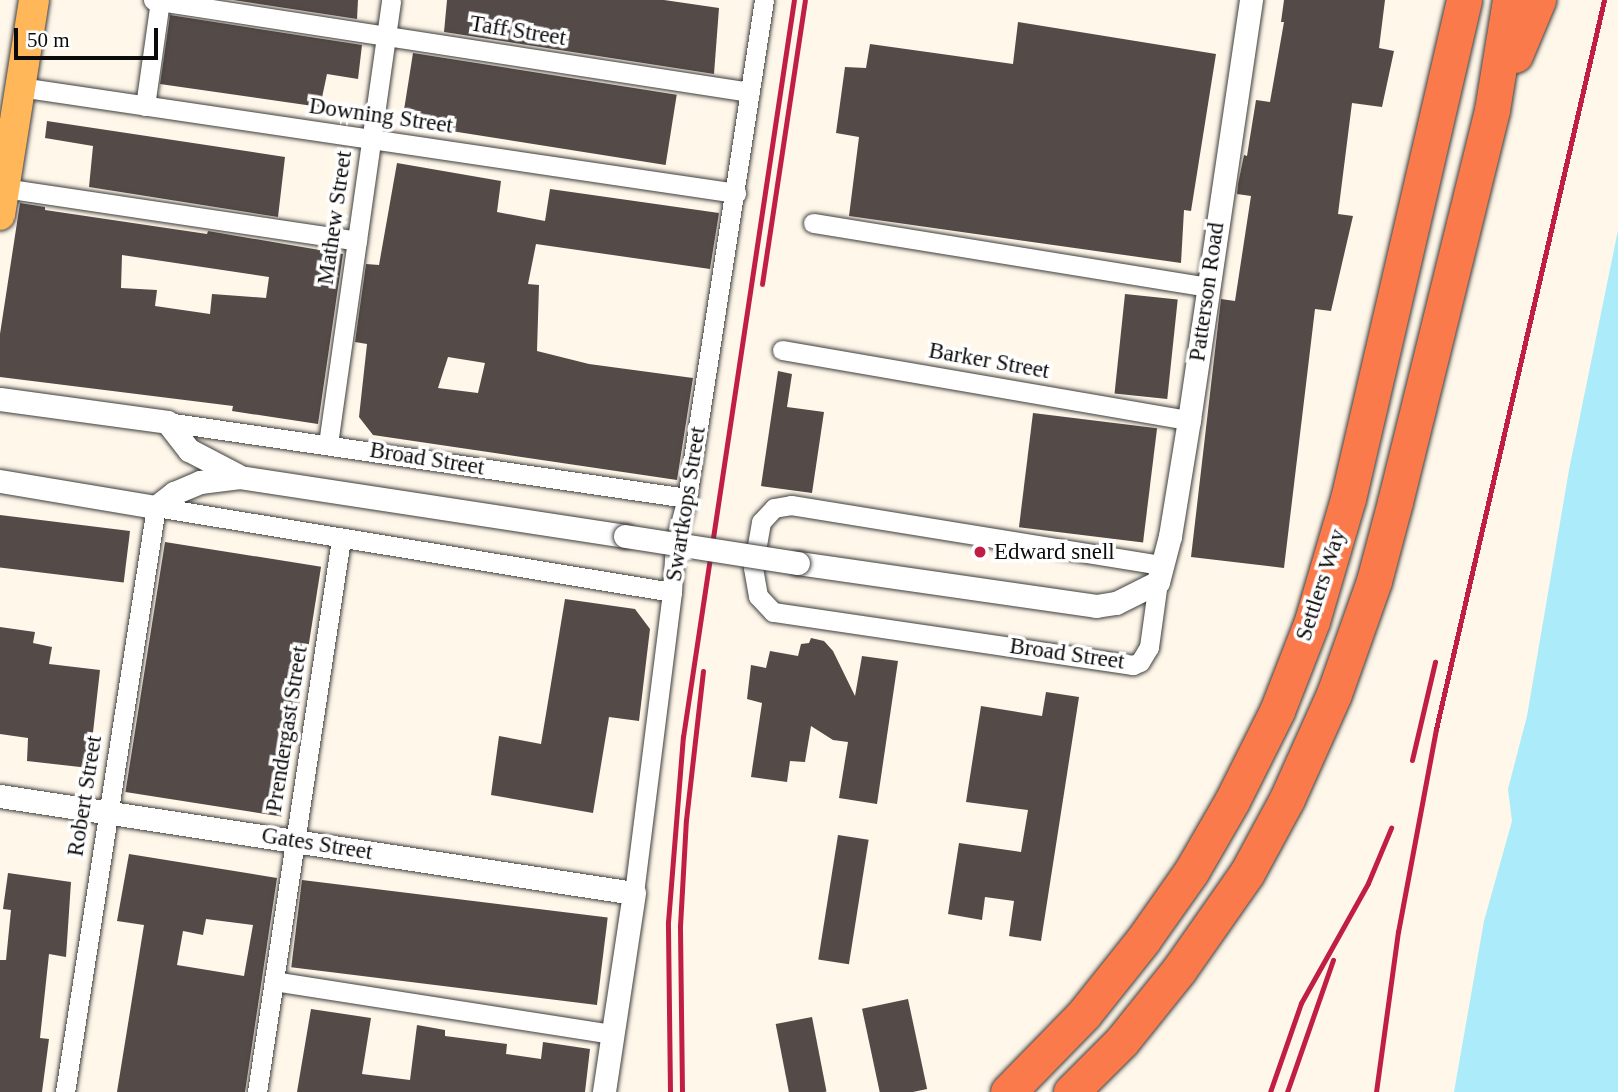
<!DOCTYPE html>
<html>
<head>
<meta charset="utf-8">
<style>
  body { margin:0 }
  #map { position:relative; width:1618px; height:1092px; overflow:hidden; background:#fff7e9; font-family:Georgia,serif }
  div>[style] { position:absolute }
  .water>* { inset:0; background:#acebf9 }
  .building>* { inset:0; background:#544a47; transform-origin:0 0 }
  .roads { filter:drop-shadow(0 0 2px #3e3e3e) drop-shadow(0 0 2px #3e3e3e) }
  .minor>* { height:19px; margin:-9.5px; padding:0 9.5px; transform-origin:9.5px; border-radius:9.5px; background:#fff }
  .tertiary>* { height:23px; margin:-11.5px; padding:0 11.5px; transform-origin:11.5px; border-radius:11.5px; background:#fff }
  .primary>* { height:30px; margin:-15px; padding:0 15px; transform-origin:15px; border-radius:15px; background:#ffb75a }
  .motorway>* { height:35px; margin:-17.5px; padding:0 17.5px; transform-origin:17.5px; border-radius:17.5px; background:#fb7a4b }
  .rail>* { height:5px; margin:-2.5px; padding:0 2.5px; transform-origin:2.5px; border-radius:2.5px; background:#c11e45 }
  .bridges { filter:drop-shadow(0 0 2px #3e3e3e) drop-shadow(0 0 2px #3e3e3e) }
  .tertiary-bridge>* { height:23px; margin:-11.5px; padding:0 11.5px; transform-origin:11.5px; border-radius:11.5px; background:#fff }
  .dots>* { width:19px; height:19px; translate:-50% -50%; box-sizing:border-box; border:4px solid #fff; border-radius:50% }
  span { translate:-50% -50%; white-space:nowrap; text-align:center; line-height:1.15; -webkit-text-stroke:7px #fff; paint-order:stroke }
  .street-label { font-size:23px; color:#0b0b0b }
  .poi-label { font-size:23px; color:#0b0b0b }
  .left { translate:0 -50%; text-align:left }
  .scale { position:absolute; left:14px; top:28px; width:144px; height:32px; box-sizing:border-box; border:4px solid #0b0b0b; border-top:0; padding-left:9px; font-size:21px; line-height:24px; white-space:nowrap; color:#0b0b0b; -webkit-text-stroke:5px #fff; paint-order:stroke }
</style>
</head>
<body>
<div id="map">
  <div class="water">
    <i style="clip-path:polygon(1618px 230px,1618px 1092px,1454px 1092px,1484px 921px,1512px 821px,1508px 789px,1527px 716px,1569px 470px)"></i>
  </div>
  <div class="building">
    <i style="clip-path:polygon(233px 0,358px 0,357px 19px)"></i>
    <i style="clip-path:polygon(447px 0,664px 0,719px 8px,714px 74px,444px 32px)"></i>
    <i style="clip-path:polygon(1284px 0,1385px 0,1379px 48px,1394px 51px,1382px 107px,1352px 103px,1338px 214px,1353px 216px,1331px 311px,1315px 309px,1284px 568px,1191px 557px,1221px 299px,1235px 301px,1251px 196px,1237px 194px,1238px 184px,1244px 155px,1247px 156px,1256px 100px,1270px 102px,1284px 22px,1281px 22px)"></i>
    <i style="clip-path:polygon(170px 15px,362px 45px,358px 79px,327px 74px,320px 107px,160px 84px)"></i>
    <i style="clip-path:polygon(1018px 22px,1216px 54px,1191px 211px,1184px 210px,1181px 263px,849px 216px,859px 137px,836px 133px,845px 67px,866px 68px,870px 44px,1013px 64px)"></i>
    <i style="left:413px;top:53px;width:267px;height:71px;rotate:9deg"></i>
    <i style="clip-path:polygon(47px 121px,285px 157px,278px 217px,89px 187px,93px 146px,45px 138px)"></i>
    <i style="clip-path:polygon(evenodd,397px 163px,501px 181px,497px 212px,545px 221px,550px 189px,719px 213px,710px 269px,536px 244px,528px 284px,539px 285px,537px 351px,589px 364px,693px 378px,677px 480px,373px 435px,359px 417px,367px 344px,355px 342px,366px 264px,379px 265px,397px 163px,448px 357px,485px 363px,478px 393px,438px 388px,448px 357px)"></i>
    <i style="clip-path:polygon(evenodd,20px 203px,45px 207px,45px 210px,207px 234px,208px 231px,343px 254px,318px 424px,232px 411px,233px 406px,0 377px,0 334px,20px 203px,122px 255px,269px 277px,266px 298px,212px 294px,210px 314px,155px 306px,157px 290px,121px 288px,122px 255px)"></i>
    <i style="left:1125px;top:294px;width:53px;height:100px;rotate:6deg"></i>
    <i style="clip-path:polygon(778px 371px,792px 374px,787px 407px,824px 412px,812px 493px,761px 486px)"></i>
    <i style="left:1033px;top:413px;width:125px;height:115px;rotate:7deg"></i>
    <i style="left:0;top:515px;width:131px;height:52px;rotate:7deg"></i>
    <i style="left:165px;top:542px;width:158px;height:253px;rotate:9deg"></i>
    <i style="clip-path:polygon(565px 599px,635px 609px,650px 629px,639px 721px,609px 717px,593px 813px,491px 795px,499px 736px,541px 744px)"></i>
    <i style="clip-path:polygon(0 627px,35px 632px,33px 643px,52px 647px,49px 664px,100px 670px,89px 768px,27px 761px,28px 738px,0 734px)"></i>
    <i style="clip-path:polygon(811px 638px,824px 641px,833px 651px,855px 696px,862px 656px,898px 661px,877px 804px,839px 798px,848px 742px,833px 740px,811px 726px,805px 762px,790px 761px,787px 782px,751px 777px,762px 703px,747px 699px,751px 665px,766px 668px,770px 651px,798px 656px,801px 644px,809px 643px)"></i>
    <i style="clip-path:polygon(1046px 692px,1079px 697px,1041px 941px,1009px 936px,1014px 901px,985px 897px,982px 920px,948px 914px,959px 843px,1021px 852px,1028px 810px,966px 802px,981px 706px,1042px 716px)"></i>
    <i style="left:838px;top:835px;width:31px;height:126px;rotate:9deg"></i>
    <i style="clip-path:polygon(evenodd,129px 854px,277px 878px,245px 1092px,117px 1092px,144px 925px,117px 921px,129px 854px,206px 919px,253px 925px,244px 976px,177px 965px,183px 931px,203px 935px,206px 919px)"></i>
    <i style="clip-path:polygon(8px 873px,71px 882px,66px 957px,49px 954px,40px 1038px,49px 1039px,42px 1092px,0 1092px,0 960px,6px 960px,11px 910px,3px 909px)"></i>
    <i style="left:302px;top:880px;width:308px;height:88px;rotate:7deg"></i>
    <i style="left:908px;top:999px;width:92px;height:47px;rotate:78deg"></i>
    <i style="clip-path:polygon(311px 1009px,371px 1018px,362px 1074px,410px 1080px,417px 1025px,445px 1030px,445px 1036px,507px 1044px,506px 1054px,541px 1059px,543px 1042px,590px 1049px,585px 1092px,297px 1092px)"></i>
    <i style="left:812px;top:1017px;width:76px;height:37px;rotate:79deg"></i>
  </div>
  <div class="roads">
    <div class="minor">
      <i style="left:153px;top:0;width:604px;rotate:8.76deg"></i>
      <i style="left:20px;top:87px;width:724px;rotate:8.42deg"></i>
      <i style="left:145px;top:106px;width:107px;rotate:-81.9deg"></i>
      <i style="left:4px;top:188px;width:357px;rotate:8.5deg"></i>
      <i style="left:813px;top:223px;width:398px;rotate:9.2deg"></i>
      <i style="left:782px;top:350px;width:413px;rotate:9.8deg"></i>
      <i style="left:167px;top:422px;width:526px;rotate:8.32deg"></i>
      <i style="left:328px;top:444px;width:448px;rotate:-81.9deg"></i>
      <i style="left:1158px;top:582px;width:66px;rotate:97.9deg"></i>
      <i style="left:1149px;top:647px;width:17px;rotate:121deg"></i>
      <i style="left:1140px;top:662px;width:8px;rotate:157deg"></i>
      <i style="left:1133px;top:665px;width:364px;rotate:-171.6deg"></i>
      <i style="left:773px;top:612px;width:22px;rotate:-133deg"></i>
      <i style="left:758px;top:596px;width:28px;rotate:-100deg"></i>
      <i style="left:753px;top:568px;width:47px;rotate:-80.1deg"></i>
      <i style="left:761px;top:522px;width:19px;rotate:-47deg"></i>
      <i style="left:774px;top:508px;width:17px;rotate:-10deg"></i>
      <i style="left:791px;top:505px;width:377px;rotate:9.2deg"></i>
      <i style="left:634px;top:893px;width:303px;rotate:-82.8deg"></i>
      <i style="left:672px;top:592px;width:49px;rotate:-86.5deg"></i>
      <i style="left:675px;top:543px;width:47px;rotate:-75.1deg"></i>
      <i style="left:687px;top:498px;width:504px;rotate:-81.21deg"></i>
      <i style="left:274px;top:981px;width:343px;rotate:8.9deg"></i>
      <i style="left:65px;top:1092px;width:592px;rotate:-81.16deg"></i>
      <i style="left:156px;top:507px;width:523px;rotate:9.35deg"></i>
      <i style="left:257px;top:1092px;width:559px;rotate:-81.36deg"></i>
    </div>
    <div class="tertiary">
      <i style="left:0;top:399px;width:169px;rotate:7.8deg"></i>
      <i style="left:167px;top:422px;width:36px;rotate:52deg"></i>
      <i style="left:189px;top:450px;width:54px;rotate:27.5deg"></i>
      <i style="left:0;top:481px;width:158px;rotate:9.5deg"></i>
      <i style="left:156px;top:507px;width:23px;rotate:-38deg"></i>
      <i style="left:174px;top:493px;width:28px;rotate:-23deg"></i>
      <i style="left:200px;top:482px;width:40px;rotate:-7.1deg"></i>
      <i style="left:240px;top:477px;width:389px;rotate:8.7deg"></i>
      <i style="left:798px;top:563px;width:301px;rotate:8.2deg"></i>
      <i style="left:1096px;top:606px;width:20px;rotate:-9deg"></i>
      <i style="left:1116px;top:603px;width:47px;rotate:-26.6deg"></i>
      <i style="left:1158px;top:582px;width:48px;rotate:-75.4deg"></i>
      <i style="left:1170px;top:536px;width:118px;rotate:-80.7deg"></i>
      <i style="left:1189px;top:420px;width:425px;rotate:-81.6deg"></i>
      <i style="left:0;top:796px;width:641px;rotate:8.7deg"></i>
      <i style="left:634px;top:893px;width:201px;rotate:98.6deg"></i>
    </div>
    <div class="primary">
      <i style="left:0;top:215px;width:218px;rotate:-81deg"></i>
    </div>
    <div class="motorway">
      <i style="left:1515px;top:55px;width:60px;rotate:-67.3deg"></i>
      <i style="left:1008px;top:1092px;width:109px;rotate:-45.7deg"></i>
      <i style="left:1084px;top:1014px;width:95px;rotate:-51.4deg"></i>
      <i style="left:1143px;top:940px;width:83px;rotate:-54.8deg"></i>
      <i style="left:1191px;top:872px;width:82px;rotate:-60deg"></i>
      <i style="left:1232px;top:801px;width:101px;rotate:-63.4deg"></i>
      <i style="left:1277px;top:711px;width:97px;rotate:-68.7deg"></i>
      <i style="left:1312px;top:621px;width:127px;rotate:-73.6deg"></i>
      <i style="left:1348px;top:499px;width:512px;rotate:-76.91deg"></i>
      <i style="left:1071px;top:1092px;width:72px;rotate:-45deg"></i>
      <i style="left:1122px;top:1041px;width:91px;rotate:-51.2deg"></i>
      <i style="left:1179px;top:970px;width:118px;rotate:-55deg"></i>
      <i style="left:1247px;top:873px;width:84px;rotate:-61.6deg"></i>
      <i style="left:1287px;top:799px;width:115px;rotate:-65.9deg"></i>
      <i style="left:1334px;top:694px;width:120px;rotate:-70.5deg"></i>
      <i style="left:1374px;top:581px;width:82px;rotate:-75.1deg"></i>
      <i style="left:1395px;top:502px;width:404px;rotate:-76.1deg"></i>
      <i style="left:1492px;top:110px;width:111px;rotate:-80.7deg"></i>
    </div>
  </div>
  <div class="rail">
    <i style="left:762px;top:284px;width:287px;rotate:-81.4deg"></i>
    <i style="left:1412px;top:760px;width:101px;rotate:-76.8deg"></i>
    <i style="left:670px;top:1092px;width:170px;rotate:-90.7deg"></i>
    <i style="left:668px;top:922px;width:186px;rotate:-85.4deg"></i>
    <i style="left:683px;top:737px;width:745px;rotate:-81.44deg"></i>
    <i style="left:682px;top:1092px;width:166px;rotate:-90.7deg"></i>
    <i style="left:680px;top:926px;width:106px;rotate:-86.8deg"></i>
    <i style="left:686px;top:820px;width:150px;rotate:-83.5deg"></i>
    <i style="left:1270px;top:1092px;width:94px;rotate:-70.8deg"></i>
    <i style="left:1301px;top:1003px;width:137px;rotate:-60.8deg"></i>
    <i style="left:1368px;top:883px;width:60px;rotate:-67.3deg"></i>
    <i style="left:1287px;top:1092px;width:140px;rotate:-70.8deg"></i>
    <i style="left:1376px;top:1092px;width:162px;rotate:-82.2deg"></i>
    <i style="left:1398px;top:932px;width:207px;rotate:-79.4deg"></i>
    <i style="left:1436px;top:729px;width:748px;rotate:-77.02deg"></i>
  </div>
  <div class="bridges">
    <div class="tertiary-bridge">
      <i style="left:625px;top:536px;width:175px;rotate:8.9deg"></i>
    </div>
  </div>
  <div class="dots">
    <i style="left:980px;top:552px;background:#c11e45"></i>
  </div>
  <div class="street-label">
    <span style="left:518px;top:31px;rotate:9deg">Taff Street</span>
    <span style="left:381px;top:116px;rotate:8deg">Downing Street</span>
    <span style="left:335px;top:218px;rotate:-82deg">Mathew Street</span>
    <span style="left:1207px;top:292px;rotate:-82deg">Patterson Road</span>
    <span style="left:989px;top:361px;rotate:10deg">Barker Street</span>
    <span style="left:427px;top:459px;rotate:9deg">Broad Street</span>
    <span style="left:686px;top:504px;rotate:-81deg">Swartkops Street</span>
    <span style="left:1321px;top:585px;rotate:-72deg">Settlers Way</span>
    <span style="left:1067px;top:654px;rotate:8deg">Broad Street</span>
    <span style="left:287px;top:729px;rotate:-81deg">Prendergast Street</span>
    <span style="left:85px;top:796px;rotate:-81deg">Robert Street</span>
    <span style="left:317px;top:844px;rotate:9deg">Gates Street</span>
  </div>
  <div class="poi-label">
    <span class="left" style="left:994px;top:552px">Edward snell</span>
  </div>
  <div class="scale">50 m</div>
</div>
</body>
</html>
